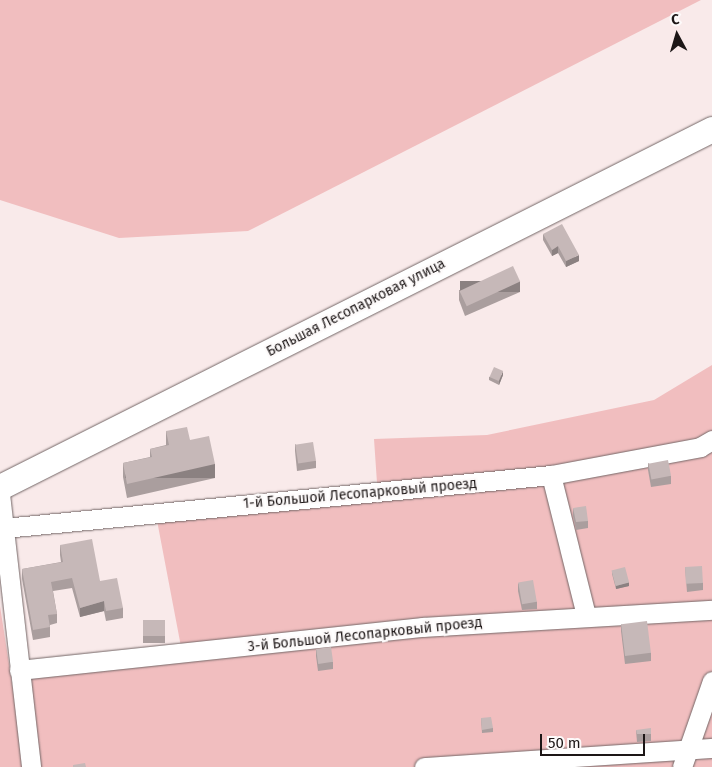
<!DOCTYPE html>
<html>
<head>
<meta charset="utf-8">
<style>
  body { margin:0 }
  #map { position:relative; width:712px; height:767px; overflow:hidden; background:#f9eaea; font-family:"Fira Sans",sans-serif }
  div>[style] { position:absolute }
  .green>* { inset:0; background:#f1bebf }
  .roads { filter:drop-shadow(0 0 1px #736666) drop-shadow(0 0 1px #736666) }
  .minor>* { height:19px; margin:-9.5px; padding:0 9.5px; transform-origin:9.5px; border-radius:9.5px; background:#fff }
  .major>* { height:25px; margin:-12.5px; padding:0 12.5px; transform-origin:12.5px; border-radius:12.5px; background:#fff }
  .wall>* { inset:0; background:#aa9e9e; transform-origin:0 0 }
  .shaded-wall>* { inset:0; background:#8b8181; transform-origin:0 0 }
  .building>* { inset:0; background:#c6b8b8; transform-origin:0 0 }
  span { translate:-50% -50%; white-space:nowrap; text-align:center; line-height:1.15; -webkit-text-stroke:4.5px #fdfafa; paint-order:stroke }
  .street-label { font-size:14px; color:#1d1717 }
  .north { position:absolute; left:652px; top:10px; width:50px; height:50px; -webkit-text-stroke:4px #fdfafa; paint-order:stroke; rotate:354deg; font-size:14px; font-weight:700; line-height:20px; text-align:center; color:#1d1717 }
  .north::after { content:''; display:block; margin:auto; width:18px; height:22px; background:#1d1717; clip-path:polygon(50% 0,100% 100%,50% 72%,0 100%) }
  .scale { position:absolute; left:540px; top:734px; width:105px; height:22px; box-sizing:border-box; border:2px solid #1d1717; border-top:0; padding-left:6px; font-size:15px; line-height:18px; white-space:nowrap; color:#1d1717; -webkit-text-stroke:4px #fdfafa; paint-order:stroke }
</style>
</head>
<body>
<div id="map">
  <div class="green">
    <i style="clip-path:polygon(0 0,701px 0,248px 231px,119px 238px,0 200px)"></i>
    <i style="clip-path:polygon(712px 365px,712px 767px,38px 767px,29px 668px,182px 652px,155px 510px,377px 483px,374px 439px,487px 435px,654px 400px)"></i>
    <i style="clip-path:polygon(0 606px,25px 767px,0 767px)"></i>
  </div>
  <div class="roads">
    <div class="minor">
      <i style="left:551px;top:475px;width:144px;rotate:76deg"></i>
      <i style="left:0;top:494px;width:275px;rotate:83.5deg"></i>
      <i style="left:4px;top:528px;width:550px;rotate:-5.53deg"></i>
      <i style="left:551px;top:475px;width:152px;rotate:-10.6deg"></i>
      <i style="left:700px;top:447px;width:14px;rotate:-30deg"></i>
      <i style="left:19px;top:670px;width:406px;rotate:-6.1deg"></i>
      <i style="left:423px;top:627px;width:289px;rotate:-3.4deg"></i>
      <i style="left:424px;top:767px;width:289px;rotate:-3.8deg"></i>
      <i style="left:682px;top:767px;width:91px;rotate:-70.8deg"></i>
    </div>
    <div class="major">
      <i style="left:0;top:487px;width:797px;rotate:-26.69deg"></i>
    </div>
  </div>
  <div class="wall">
    <i style="clip-path:polygon(543px 234px,579px 261px,566px 267px,558px 253px,552px 256px,543px 240px)"></i>
    <i style="clip-path:polygon(459px 290px,520px 292px,465px 316px,459px 300px)"></i>
    <i style="clip-path:polygon(503px 375px,499px 385px,489px 380px,489px 377px)"></i>
    <i style="clip-path:polygon(166px 431px,190px 440px,215px 478px,127px 498px,123px 477px,123px 463px,150px 457px,150px 449px,166px 445px)"></i>
    <i style="clip-path:polygon(295px 444px,316px 461px,316px 468px,297px 471px,295px 451px)"></i>
    <i style="clip-path:polygon(648px 463px,671px 476px,671px 484px,651px 487px,648px 470px)"></i>
    <i style="clip-path:polygon(573px 508px,588px 521px,588px 528px,576px 530px,573px 516px)"></i>
    <i style="clip-path:polygon(60px 545px,100px 581px,123px 608px,123px 618px,106px 621px,104px 611px,80px 617px,72px 588px,53px 591px,57px 614px,57px 623px,50px 625px,50px 637px,33px 640px,22px 579px,22px 569px,61px 562px,60px 555px)"></i>
    <i style="clip-path:polygon(685px 567px,703px 583px,703px 590px,687px 592px)"></i>
    <i style="clip-path:polygon(612px 571px,629px 586px,616px 589px,612px 574px)"></i>
    <i style="clip-path:polygon(518px 583px,537px 602px,537px 609px,522px 610px,518px 591px)"></i>
    <i style="left:143px;top:620px;width:22px;height:23px"></i>
    <i style="clip-path:polygon(621px 624px,651px 653px,651px 661px,625px 664px,621px 631px)"></i>
    <i style="clip-path:polygon(316px 649px,333px 662px,333px 669px,318px 671px,316px 656px)"></i>
    <i style="clip-path:polygon(481px 718px,493px 728px,493px 732px,482px 733px)"></i>
    <i style="clip-path:polygon(636px 730px,651px 734px,651px 741px,637px 742px)"></i>
  </div>
  <div class="shaded-wall">
    <i style="clip-path:polygon(558px 246px,558px 253px,552px 256px,552px 250px)"></i>
    <i style="clip-path:polygon(579px 255px,579px 261px,566px 267px,566px 261px)"></i>
    <i style="left:520px;top:281px;width:11px;height:60px;rotate:90deg"></i>
    <i style="clip-path:polygon(503px 371px,503px 375px,499px 385px,499px 381px)"></i>
    <i style="left:215px;top:464px;width:14px;height:90px;rotate:90deg"></i>
    <i style="clip-path:polygon(629px 582px,629px 586px,616px 589px,616px 586px)"></i>
    <i style="clip-path:polygon(104px 601px,104px 611px,80px 617px,80px 608px)"></i>
  </div>
  <div class="building">
    <i style="clip-path:polygon(562px 224px,579px 255px,566px 261px,558px 246px,552px 250px,543px 234px)"></i>
    <i style="left:513px;top:266px;width:17px;height:59px;rotate:65deg"></i>
    <i style="left:494px;top:367px;width:10px;height:11px;rotate:24deg"></i>
    <i style="clip-path:polygon(187px 427px,190px 440px,209px 436px,215px 464px,127px 484px,123px 463px,152px 457px,150px 449px,169px 445px,166px 431px)"></i>
    <i style="left:313px;top:442px;width:19px;height:18px;rotate:81deg"></i>
    <i style="left:668px;top:460px;width:16px;height:20px;rotate:79deg"></i>
    <i style="clip-path:polygon(586px 506px,588px 521px,576px 522px,573px 508px)"></i>
    <i style="clip-path:polygon(92px 539px,100px 581px,117px 578px,123px 608px,106px 611px,104px 601px,80px 608px,72px 578px,51px 582px,57px 614px,48px 615px,50px 627px,33px 630px,22px 569px,63px 562px,60px 545px)"></i>
    <i style="left:702px;top:566px;width:17px;height:17px;rotate:87deg"></i>
    <i style="left:625px;top:567px;width:16px;height:14px;rotate:75deg"></i>
    <i style="left:533px;top:580px;width:22px;height:15px;rotate:80deg"></i>
    <i style="left:143px;top:620px;width:22px;height:16px"></i>
    <i style="left:647px;top:621px;width:32px;height:26px;rotate:83deg"></i>
    <i style="left:331px;top:647px;width:15px;height:15px;rotate:82deg"></i>
    <i style="clip-path:polygon(491px 717px,493px 728px,482px 730px,481px 718px)"></i>
    <i style="clip-path:polygon(651px 728px,651px 734px,637px 734px,636px 730px)"></i>
    <i style="clip-path:polygon(85px 763px,86px 767px,73px 767px,73px 765px)"></i>
  </div>
  <div class="street-label">
    <span style="left:356px;top:308px;rotate:-27deg">Большая Лесопарковая улица</span>
    <span style="left:360px;top:494px;rotate:-5deg">1-й Большой Лесопарковый проезд</span>
    <span style="left:365px;top:635px;rotate:-6deg">3-й Большой Лесопарковый проезд</span>
  </div>
  <div class="north">С</div>
  <div class="scale">50 m</div>
</div>
</body>
</html>
